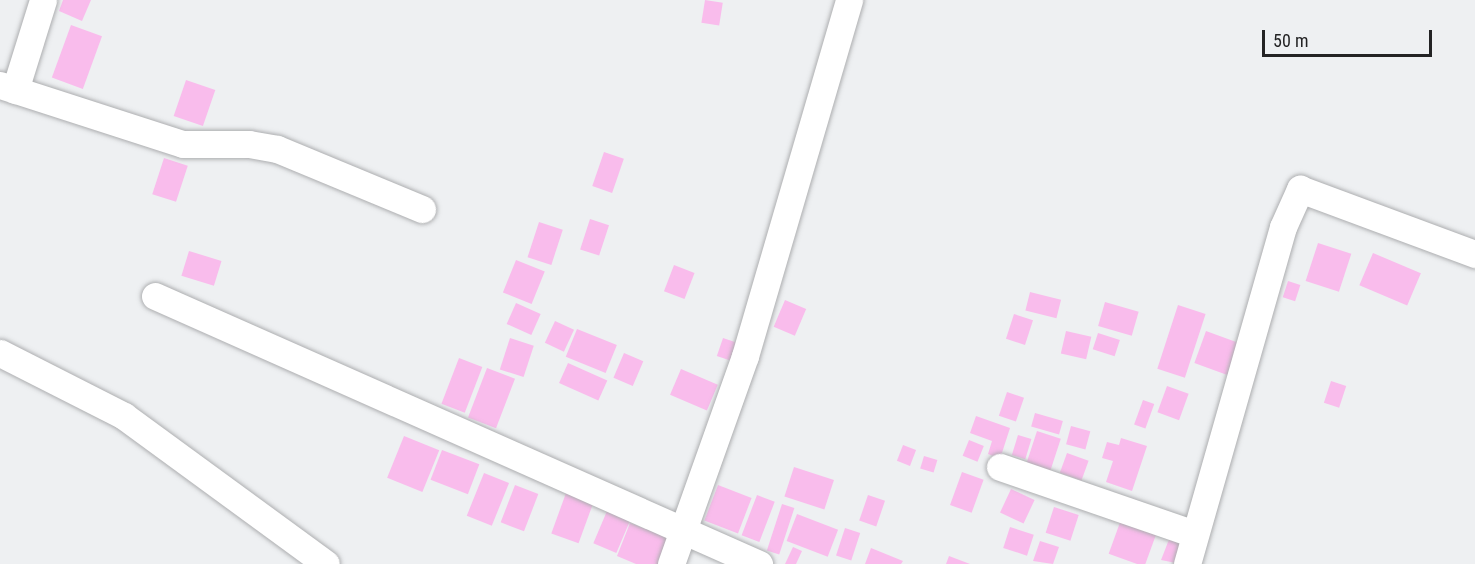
<!DOCTYPE html>
<html>
<head>
<meta charset="utf-8">
<style>
  body { margin:0 }
  #map { position:relative; width:1475px; height:564px; overflow:hidden; background:#eef0f2; font-family:"Roboto Condensed",sans-serif }
  div>[style] { position:absolute }
  .building>* { inset:0; background:#f9bcec; transform-origin:0 0 }
  .roads { filter:drop-shadow(0 0 2px #adaeb0) drop-shadow(0 0 2px #adaeb0) }
  .street>* { height:27px; margin:-13.5px; padding:0 13.5px; transform-origin:13.5px; border-radius:13.5px; background:#fff }
  span { translate:-50% -50%; white-space:nowrap; text-align:center; line-height:1.15; -webkit-text-stroke:4.5px #eef0f2; paint-order:stroke }
  .scale { position:absolute; left:1262px; top:30px; width:170px; height:27px; box-sizing:border-box; border:3px solid #232324; border-top:0; padding-left:8px; font-size:18px; line-height:21px; white-space:nowrap; color:#232324; -webkit-text-stroke:4px #eef0f2; paint-order:stroke }
</style>
</head>
<body>
<div id="map">
  <div class="building">
    <i style="clip-path:polygon(63px 0,91px 0,82px 21px,59px 11px)"></i>
    <i style="left:705px;top:0;width:18px;height:23px;rotate:9deg"></i>
    <i style="left:71px;top:25px;width:33px;height:56px;rotate:20deg"></i>
    <i style="left:186px;top:80px;width:31px;height:38px;rotate:19deg"></i>
    <i style="left:604px;top:152px;width:21px;height:36px;rotate:19deg"></i>
    <i style="left:164px;top:158px;width:25px;height:38px;rotate:18deg"></i>
    <i style="left:590px;top:219px;width:20px;height:32px;rotate:18deg"></i>
    <i style="left:539px;top:222px;width:25px;height:37px;rotate:18deg"></i>
    <i style="left:1318px;top:243px;width:35px;height:40px;rotate:18deg"></i>
    <i style="left:189px;top:251px;width:34px;height:26px;rotate:17deg"></i>
    <i style="left:1373px;top:253px;width:52px;height:35px;rotate:23deg"></i>
    <i style="left:516px;top:260px;width:31px;height:35px;rotate:22deg"></i>
    <i style="left:674px;top:265px;width:22px;height:28px;rotate:21deg"></i>
    <i style="left:1288px;top:281px;width:13px;height:17px;rotate:18deg"></i>
    <i style="left:1030px;top:292px;width:32px;height:19px;rotate:14deg"></i>
    <i style="left:785px;top:300px;width:23px;height:29px;rotate:23deg"></i>
    <i style="left:1105px;top:302px;width:35px;height:25px;rotate:16deg"></i>
    <i style="left:516px;top:303px;width:27px;height:23px;rotate:24deg"></i>
    <i style="left:1178px;top:305px;width:29px;height:67px;rotate:18deg"></i>
    <i style="left:1014px;top:314px;width:20px;height:26px;rotate:18deg"></i>
    <i style="left:555px;top:321px;width:21px;height:24px;rotate:25deg"></i>
    <i style="left:577px;top:329px;width:43px;height:30px;rotate:22deg"></i>
    <i style="left:1066px;top:331px;width:26px;height:23px;rotate:13deg"></i>
    <i style="left:1206px;top:331px;width:35px;height:34px;rotate:20deg"></i>
    <i style="left:1098px;top:333px;width:23px;height:17px;rotate:18deg"></i>
    <i style="left:510px;top:338px;width:25px;height:33px;rotate:18deg"></i>
    <i style="left:723px;top:338px;width:18px;height:19px;rotate:19deg"></i>
    <i style="left:624px;top:353px;width:21px;height:27px;rotate:23deg"></i>
    <i style="left:459px;top:358px;width:25px;height:49px;rotate:21deg"></i>
    <i style="left:568px;top:363px;width:43px;height:22px;rotate:24deg"></i>
    <i style="left:487px;top:368px;width:30px;height:53px;rotate:21deg"></i>
    <i style="left:681px;top:369px;width:40px;height:28px;rotate:23deg"></i>
    <i style="left:1331px;top:381px;width:16px;height:23px;rotate:18deg"></i>
    <i style="left:1167px;top:386px;width:23px;height:28px;rotate:20deg"></i>
    <i style="left:1007px;top:392px;width:18px;height:25px;rotate:19deg"></i>
    <i style="left:1143px;top:400px;width:12px;height:26px;rotate:20deg"></i>
    <i style="left:1035px;top:413px;width:29px;height:14px;rotate:16deg"></i>
    <i style="clip-path:polygon(976px 416px,1010px 428px,1000px 459px,988px 454px,992px 441px,970px 433px)"></i>
    <i style="left:1071px;top:426px;width:20px;height:19px;rotate:15deg"></i>
    <i style="left:1037px;top:431px;width:25px;height:39px;rotate:18deg"></i>
    <i style="left:1018px;top:435px;width:14px;height:21px;rotate:17deg"></i>
    <i style="left:404px;top:436px;width:38px;height:45px;rotate:22deg"></i>
    <i style="clip-path:polygon(1121px 438px,1147px 446px,1132px 491px,1106px 482px,1113px 461px,1102px 458px,1107px 442px,1119px 445px)"></i>
    <i style="left:969px;top:440px;width:16px;height:17px;rotate:22deg"></i>
    <i style="left:903px;top:445px;width:14px;height:17px;rotate:21deg"></i>
    <i style="left:442px;top:450px;width:40px;height:32px;rotate:21deg"></i>
    <i style="left:1067px;top:453px;width:23px;height:21px;rotate:20deg"></i>
    <i style="left:924px;top:456px;width:14px;height:13px;rotate:17deg"></i>
    <i style="left:794px;top:467px;width:42px;height:31px;rotate:18deg"></i>
    <i style="left:962px;top:472px;width:23px;height:35px;rotate:20deg"></i>
    <i style="left:484px;top:473px;width:27px;height:46px;rotate:22deg"></i>
    <i style="left:515px;top:485px;width:25px;height:40px;rotate:21deg"></i>
    <i style="left:718px;top:485px;width:36px;height:38px;rotate:21deg"></i>
    <i style="left:1011px;top:489px;width:26px;height:26px;rotate:25deg"></i>
    <i style="left:566px;top:493px;width:29px;height:43px;rotate:20deg"></i>
    <i style="left:757px;top:495px;width:19px;height:43px;rotate:21deg"></i>
    <i style="left:868px;top:495px;width:18px;height:27px;rotate:19deg"></i>
    <i style="left:782px;top:504px;width:13px;height:49px;rotate:18deg"></i>
    <i style="left:1054px;top:507px;width:26px;height:27px;rotate:18deg"></i>
    <i style="left:607px;top:511px;width:25px;height:35px;rotate:23deg"></i>
    <i style="left:797px;top:514px;width:44px;height:29px;rotate:21deg"></i>
    <i style="left:1122px;top:517px;width:38px;height:39px;rotate:20deg"></i>
    <i style="clip-path:polygon(630px 523px,669px 538px,659px 564px,636px 564px,617px 556px)"></i>
    <i style="left:1010px;top:527px;width:25px;height:22px;rotate:18deg"></i>
    <i style="left:845px;top:528px;width:16px;height:29px;rotate:18deg"></i>
    <i style="clip-path:polygon(1170px 537px,1189px 545px,1181px 564px,1161px 560px)"></i>
    <i style="clip-path:polygon(1040px 541px,1059px 547px,1053px 564px,1033px 561px)"></i>
    <i style="clip-path:polygon(793px 547px,802px 551px,796px 564px,785px 564px)"></i>
    <i style="clip-path:polygon(871px 548px,903px 561px,901px 564px,865px 564px)"></i>
    <i style="clip-path:polygon(949px 556px,970px 564px,946px 564px)"></i>
  </div>
  <div class="roads">
    <div class="street">
      <i style="left:0;top:85px;width:192px;rotate:17.9deg"></i>
      <i style="left:183px;top:144px;width:66px"></i>
      <i style="left:249px;top:144px;width:28px;rotate:10deg"></i>
      <i style="left:277px;top:149px;width:157px;rotate:22.5deg"></i>
      <i style="left:15px;top:90px;width:94px;rotate:-72.7deg"></i>
      <i style="left:155px;top:296px;width:661px;rotate:23.93deg"></i>
      <i style="left:0;top:353px;width:139px;rotate:26.9deg"></i>
      <i style="left:124px;top:416px;width:250px;rotate:36.2deg"></i>
      <i style="left:1000px;top:467px;width:206px;rotate:19deg"></i>
      <i style="left:671px;top:564px;width:221px;rotate:-70.4deg"></i>
      <i style="left:745px;top:356px;width:371px;rotate:-73.7deg"></i>
      <i style="left:1187px;top:564px;width:350px;rotate:-74.1deg"></i>
      <i style="left:1283px;top:227px;width:42px;rotate:-65.9deg"></i>
      <i style="left:1300px;top:189px;width:187px;rotate:20.4deg"></i>
    </div>
  </div>
  <div class="scale">50 m</div>
</div>
</body>
</html>
